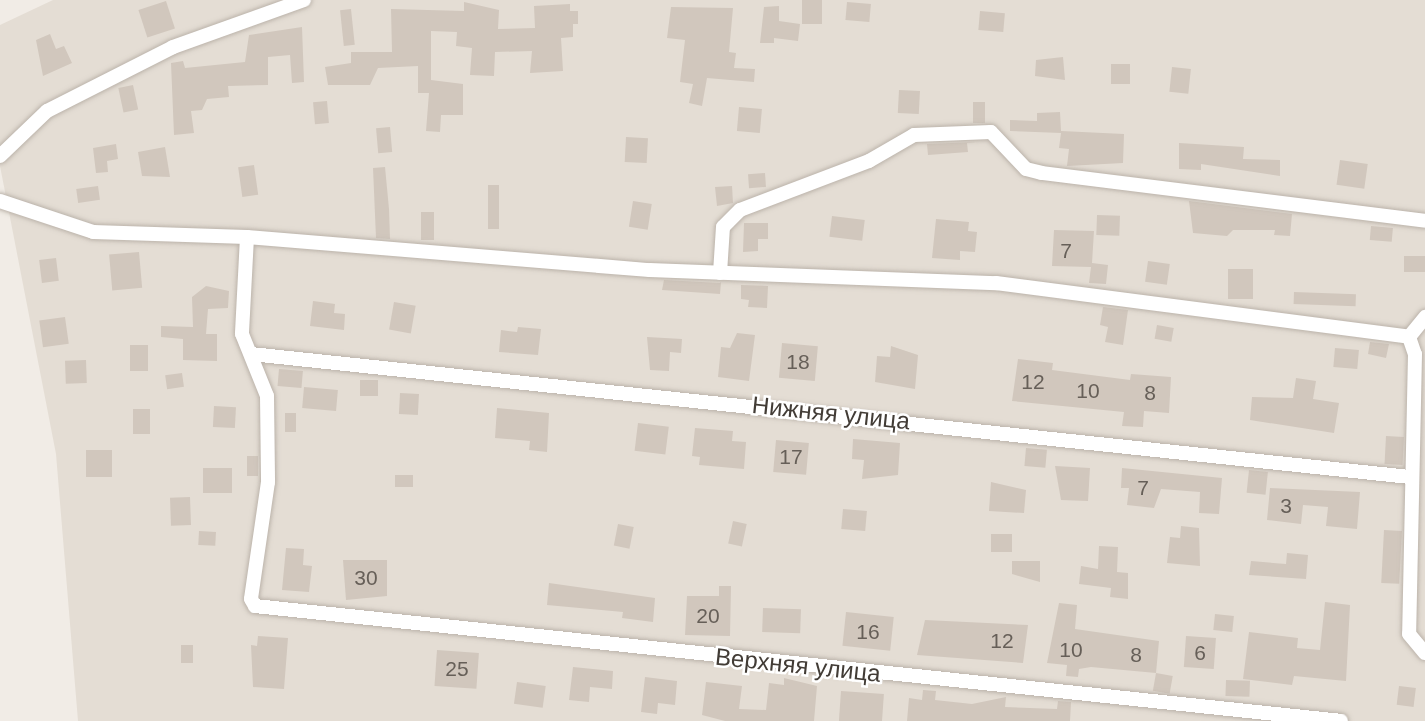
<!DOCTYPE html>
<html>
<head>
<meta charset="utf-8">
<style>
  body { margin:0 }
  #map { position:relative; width:1425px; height:721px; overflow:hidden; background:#f1ece6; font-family:Helvetica,sans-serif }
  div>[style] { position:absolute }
  .residential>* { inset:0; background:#e4ddd4 }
  .building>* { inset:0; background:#d1c7bd; transform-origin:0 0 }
  .roads { filter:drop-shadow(0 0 2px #bbb3aa) drop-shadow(0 0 2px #bbb3aa) }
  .minor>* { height:14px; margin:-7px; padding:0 7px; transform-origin:7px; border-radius:7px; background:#fff }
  span { translate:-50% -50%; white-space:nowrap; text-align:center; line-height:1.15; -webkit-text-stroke:5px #fff; paint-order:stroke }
  .number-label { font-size:21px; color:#665f58 }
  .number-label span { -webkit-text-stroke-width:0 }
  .street-label { font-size:24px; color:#423c36 }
</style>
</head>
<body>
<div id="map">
  <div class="residential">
    <i style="clip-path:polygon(53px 0,1425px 0,1425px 721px,78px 721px,56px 454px,0 166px,0 25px)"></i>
  </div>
  <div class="building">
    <i style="left:802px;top:0;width:20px;height:24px"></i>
    <i style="left:166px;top:1px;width:29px;height:29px;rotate:72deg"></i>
    <i style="clip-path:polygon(464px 2px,499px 10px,498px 29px,535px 28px,534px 6px,570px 4px,570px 11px,578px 11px,578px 24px,573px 24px,573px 37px,561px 38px,563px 71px,530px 73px,532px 51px,495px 52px,494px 76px,470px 75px,472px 48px,456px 46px,457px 32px,431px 31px,431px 80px,463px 84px,463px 115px,441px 115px,440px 132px,426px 131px,429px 93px,418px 93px,418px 66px,378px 68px,370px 85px,328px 85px,325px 67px,351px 63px,351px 52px,392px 52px,391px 9px,464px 11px)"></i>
    <i style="left:847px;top:2px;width:24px;height:18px;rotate:5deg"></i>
    <i style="clip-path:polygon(779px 6px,779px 21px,800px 24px,798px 41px,774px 38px,774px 43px,760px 43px,764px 7px)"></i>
    <i style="clip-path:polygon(671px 7px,733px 8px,729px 52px,736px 53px,734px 68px,755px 69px,754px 82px,707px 78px,702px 106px,689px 103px,693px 84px,680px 82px,685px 40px,667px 38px)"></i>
    <i style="left:351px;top:9px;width:36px;height:11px;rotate:84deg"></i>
    <i style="left:980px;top:11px;width:25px;height:19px;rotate:5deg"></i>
    <i style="clip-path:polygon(302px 27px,304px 82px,292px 83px,290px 55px,268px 57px,268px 85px,228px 86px,229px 97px,207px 99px,202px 110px,191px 111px,194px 133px,174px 135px,171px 63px,183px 61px,185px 68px,245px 62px,249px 35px)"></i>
    <i style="clip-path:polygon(50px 34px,56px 49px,64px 46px,72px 63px,43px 76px,36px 40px)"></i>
    <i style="clip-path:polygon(1063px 57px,1065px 80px,1035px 76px,1036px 60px)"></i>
    <i style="left:1111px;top:64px;width:19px;height:20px"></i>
    <i style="left:1172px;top:67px;width:19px;height:25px;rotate:6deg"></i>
    <i style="left:133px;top:85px;width:25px;height:15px;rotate:78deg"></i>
    <i style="left:899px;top:90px;width:21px;height:23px;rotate:3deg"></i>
    <i style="left:327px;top:101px;width:22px;height:14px;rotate:85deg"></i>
    <i style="left:973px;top:102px;width:12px;height:21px"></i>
    <i style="left:739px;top:107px;width:23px;height:24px;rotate:5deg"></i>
    <i style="clip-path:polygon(1060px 112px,1061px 131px,1124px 134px,1123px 163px,1067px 166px,1069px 149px,1059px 148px,1061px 133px,1010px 131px,1010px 120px,1037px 121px,1037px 113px)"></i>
    <i style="left:390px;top:127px;width:25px;height:14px;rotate:85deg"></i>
    <i style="left:626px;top:137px;width:22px;height:25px;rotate:3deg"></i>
    <i style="clip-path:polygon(976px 142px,967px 143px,968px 152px,928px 155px,927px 144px)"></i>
    <i style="clip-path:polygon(1179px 143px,1244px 147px,1243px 159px,1280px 160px,1280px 176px,1201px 164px,1201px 170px,1179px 169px)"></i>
    <i style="clip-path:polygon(116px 144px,118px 159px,107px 161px,108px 172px,96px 173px,93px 148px)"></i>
    <i style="clip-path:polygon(165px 147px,170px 177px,142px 176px,138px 152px)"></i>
    <i style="left:1340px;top:160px;width:28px;height:25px;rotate:8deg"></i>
    <i style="left:254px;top:165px;width:30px;height:16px;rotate:82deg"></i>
    <i style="clip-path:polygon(385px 167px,389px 209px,390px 239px,376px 238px,373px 168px)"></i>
    <i style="left:765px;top:173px;width:14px;height:17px;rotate:86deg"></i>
    <i style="left:488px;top:185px;width:11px;height:44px"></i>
    <i style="left:98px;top:186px;width:14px;height:22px;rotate:82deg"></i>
    <i style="clip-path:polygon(732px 186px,733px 203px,717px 206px,715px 187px)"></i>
    <i style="left:633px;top:201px;width:19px;height:26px;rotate:9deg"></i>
    <i style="clip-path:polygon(1189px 201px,1292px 214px,1290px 236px,1274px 235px,1275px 230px,1233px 230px,1227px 236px,1193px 233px)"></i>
    <i style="left:421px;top:212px;width:13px;height:28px"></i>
    <i style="left:1097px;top:215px;width:23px;height:20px;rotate:2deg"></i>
    <i style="left:832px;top:216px;width:33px;height:21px;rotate:7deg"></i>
    <i style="clip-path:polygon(936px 219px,969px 222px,968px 231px,977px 232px,975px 252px,960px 251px,960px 260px,932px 258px)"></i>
    <i style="clip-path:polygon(744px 223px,768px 223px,768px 239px,758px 239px,758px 251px,743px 252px)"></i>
    <i style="left:1371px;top:226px;width:22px;height:14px;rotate:5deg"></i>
    <i style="clip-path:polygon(1054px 230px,1094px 231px,1092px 263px,1108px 265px,1106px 284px,1089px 283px,1091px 267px,1052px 266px)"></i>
    <i style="left:139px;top:252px;width:36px;height:30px;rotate:85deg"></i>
    <i style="left:1425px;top:256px;width:16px;height:21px;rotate:90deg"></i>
    <i style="left:56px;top:258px;width:23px;height:17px;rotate:83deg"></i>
    <i style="left:1148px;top:261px;width:22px;height:21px;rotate:8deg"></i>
    <i style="left:1228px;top:269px;width:25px;height:30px"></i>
    <i style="clip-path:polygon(664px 280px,720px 283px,721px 282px,720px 294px,662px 290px)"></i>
    <i style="clip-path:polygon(741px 285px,768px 286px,767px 308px,748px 307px,749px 300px,741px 299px)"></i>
    <i style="clip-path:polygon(206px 286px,229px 291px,228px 308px,208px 309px,206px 334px,217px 334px,217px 361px,183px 360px,183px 339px,161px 337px,161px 326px,193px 327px,192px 297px)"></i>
    <i style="left:1294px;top:292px;width:62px;height:12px;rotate:2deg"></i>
    <i style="clip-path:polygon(313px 301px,335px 304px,334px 313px,345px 314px,344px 330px,310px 326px)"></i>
    <i style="left:394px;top:302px;width:22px;height:28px;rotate:10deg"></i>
    <i style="clip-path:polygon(1103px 307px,1128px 310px,1123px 345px,1105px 342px,1108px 327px,1100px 325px)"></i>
    <i style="left:65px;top:317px;width:27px;height:26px;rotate:82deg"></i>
    <i style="left:1157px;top:325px;width:17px;height:14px;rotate:10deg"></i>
    <i style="clip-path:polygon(518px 327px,541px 329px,538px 355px,499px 352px,501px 330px,517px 332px)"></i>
    <i style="clip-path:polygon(737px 333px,755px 335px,749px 381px,718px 377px,721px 347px,730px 348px)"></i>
    <i style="clip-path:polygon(647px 337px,682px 339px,681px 353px,670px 352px,669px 371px,650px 370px)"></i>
    <i style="clip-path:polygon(1370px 342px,1389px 344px,1386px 358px,1368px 354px)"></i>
    <i style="left:782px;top:343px;width:36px;height:35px;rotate:5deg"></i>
    <i style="left:148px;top:345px;width:26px;height:18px;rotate:90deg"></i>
    <i style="clip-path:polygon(891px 346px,918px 355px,915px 389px,875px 382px,877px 356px,890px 357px)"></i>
    <i style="left:1335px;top:348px;width:24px;height:19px;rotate:5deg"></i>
    <i style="clip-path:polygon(1018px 359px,1053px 363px,1052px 370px,1130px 380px,1131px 374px,1171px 377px,1169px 413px,1144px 411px,1143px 427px,1122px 426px,1124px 412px,1012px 401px)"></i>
    <i style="left:86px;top:360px;width:23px;height:21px;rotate:88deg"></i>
    <i style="left:279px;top:369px;width:24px;height:17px;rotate:5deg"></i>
    <i style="left:182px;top:373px;width:14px;height:17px;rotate:82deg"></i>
    <i style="clip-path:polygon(1296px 378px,1316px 381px,1313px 399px,1339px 403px,1334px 433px,1250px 420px,1252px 397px,1293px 398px)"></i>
    <i style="left:360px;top:380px;width:18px;height:16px"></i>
    <i style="left:304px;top:387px;width:34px;height:21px;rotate:5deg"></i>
    <i style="left:400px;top:393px;width:19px;height:21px;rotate:3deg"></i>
    <i style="left:214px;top:406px;width:22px;height:21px;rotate:3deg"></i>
    <i style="clip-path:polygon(497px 408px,549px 413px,547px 452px,529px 450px,530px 441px,495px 438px)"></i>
    <i style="left:133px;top:409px;width:17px;height:25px"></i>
    <i style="left:285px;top:413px;width:11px;height:19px"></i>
    <i style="left:638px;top:423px;width:31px;height:28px;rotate:7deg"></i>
    <i style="clip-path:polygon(695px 428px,733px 431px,732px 441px,746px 442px,744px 469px,699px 465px,700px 457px,692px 456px)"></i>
    <i style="left:1386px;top:436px;width:18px;height:28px;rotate:3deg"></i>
    <i style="clip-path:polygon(853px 439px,900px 443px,898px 475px,862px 479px,864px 460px,852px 459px)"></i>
    <i style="left:776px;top:440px;width:33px;height:32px;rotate:5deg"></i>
    <i style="left:1026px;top:448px;width:21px;height:18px;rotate:5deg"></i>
    <i style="left:86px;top:450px;width:26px;height:27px"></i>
    <i style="left:247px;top:456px;width:11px;height:20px"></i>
    <i style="clip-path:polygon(1055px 466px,1090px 468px,1088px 501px,1061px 500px)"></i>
    <i style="left:203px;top:468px;width:29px;height:25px"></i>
    <i style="clip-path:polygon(1122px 468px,1222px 478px,1219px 514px,1199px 513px,1200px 492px,1161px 489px,1154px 508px,1127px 505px,1129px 488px,1121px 488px)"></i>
    <i style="left:1249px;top:470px;width:19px;height:23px;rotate:6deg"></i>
    <i style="left:395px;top:475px;width:18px;height:12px"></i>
    <i style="clip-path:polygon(991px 482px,1026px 490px,1024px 513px,989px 511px)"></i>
    <i style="clip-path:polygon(1270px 488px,1360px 492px,1357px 529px,1326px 526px,1328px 507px,1303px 505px,1301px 524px,1267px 520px)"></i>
    <i style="left:190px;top:497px;width:28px;height:20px;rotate:88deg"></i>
    <i style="left:843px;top:509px;width:24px;height:20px;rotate:5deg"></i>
    <i style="left:733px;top:521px;width:14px;height:23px;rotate:12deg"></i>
    <i style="left:618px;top:524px;width:16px;height:22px;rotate:11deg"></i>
    <i style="clip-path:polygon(1181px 526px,1199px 528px,1200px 566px,1167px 563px,1170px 537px,1180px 538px)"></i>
    <i style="left:1384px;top:530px;width:18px;height:53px;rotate:3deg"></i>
    <i style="left:199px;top:531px;width:17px;height:14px;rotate:3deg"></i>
    <i style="left:991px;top:534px;width:21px;height:18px"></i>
    <i style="clip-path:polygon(1099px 546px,1118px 547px,1117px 572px,1128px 573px,1128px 599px,1110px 597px,1111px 588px,1079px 584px,1081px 566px,1098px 569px)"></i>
    <i style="clip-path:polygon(286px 548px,304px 549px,303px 565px,312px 566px,309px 592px,282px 590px)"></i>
    <i style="clip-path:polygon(1287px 553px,1308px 555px,1306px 579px,1249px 575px,1251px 561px,1286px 564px)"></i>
    <i style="clip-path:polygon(343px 560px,387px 560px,387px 596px,346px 600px)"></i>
    <i style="clip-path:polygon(1012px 561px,1040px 561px,1040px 582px,1012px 574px)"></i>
    <i style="clip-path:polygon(549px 583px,655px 598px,653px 622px,622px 618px,623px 612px,547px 605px)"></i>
    <i style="clip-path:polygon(719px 586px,731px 586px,730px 636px,685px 635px,687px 596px,719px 596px)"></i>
    <i style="clip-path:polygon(1325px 602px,1350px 605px,1346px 681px,1294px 676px,1292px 685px,1243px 679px,1249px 632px,1298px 638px,1297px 648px,1320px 650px)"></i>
    <i style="clip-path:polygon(1059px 603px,1077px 605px,1075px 629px,1159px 641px,1156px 673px,1091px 667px,1079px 669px,1078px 677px,1066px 676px,1067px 665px,1047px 663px)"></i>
    <i style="left:763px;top:608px;width:38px;height:24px;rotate:2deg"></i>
    <i style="left:846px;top:612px;width:48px;height:34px;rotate:6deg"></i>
    <i style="left:1215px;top:614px;width:19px;height:16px;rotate:6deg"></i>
    <i style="clip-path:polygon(925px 620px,1028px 625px,1023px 663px,917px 655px)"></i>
    <i style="clip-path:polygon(258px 636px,288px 638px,284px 689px,253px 687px,251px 645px,257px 646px)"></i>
    <i style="left:1186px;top:636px;width:30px;height:31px;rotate:4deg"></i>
    <i style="left:181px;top:645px;width:12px;height:18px"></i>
    <i style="left:437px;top:650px;width:42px;height:36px;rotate:4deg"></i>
    <i style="clip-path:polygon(573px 667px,613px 671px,612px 689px,590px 687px,589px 702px,569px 700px)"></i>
    <i style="left:1156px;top:673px;width:17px;height:18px;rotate:10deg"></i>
    <i style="clip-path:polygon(645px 677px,677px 681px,675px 705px,658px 703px,657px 714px,641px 712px)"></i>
    <i style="clip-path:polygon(784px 678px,817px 686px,814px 721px,725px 721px,702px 715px,706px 682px,742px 686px,739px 709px,766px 710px,769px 683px,784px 685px)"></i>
    <i style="left:1226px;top:680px;width:24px;height:16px;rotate:2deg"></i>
    <i style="left:517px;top:682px;width:29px;height:22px;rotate:8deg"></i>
    <i style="left:1399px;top:686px;width:17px;height:19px;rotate:7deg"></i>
    <i style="clip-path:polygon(923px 690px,936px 691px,935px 700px,972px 704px,1006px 697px,1005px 707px,1057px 709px,1058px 701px,1071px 702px,1070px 721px,907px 721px,909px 698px,922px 700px)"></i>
    <i style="left:841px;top:691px;width:43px;height:30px;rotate:4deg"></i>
  </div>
  <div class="roads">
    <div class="minor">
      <i style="left:0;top:156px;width:65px;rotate:-43.8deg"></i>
      <i style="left:47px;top:111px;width:141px;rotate:-26.9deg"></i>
      <i style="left:173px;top:47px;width:139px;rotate:-19.7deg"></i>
      <i style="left:0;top:201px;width:98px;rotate:18.4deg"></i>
      <i style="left:93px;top:232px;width:154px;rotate:1.9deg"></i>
      <i style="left:247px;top:237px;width:404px;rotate:4.7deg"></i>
      <i style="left:650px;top:270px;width:346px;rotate:2.2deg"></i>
      <i style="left:996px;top:283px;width:417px;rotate:7.4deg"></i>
      <i style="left:247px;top:237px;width:97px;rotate:93deg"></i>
      <i style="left:242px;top:334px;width:67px;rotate:68deg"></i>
      <i style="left:267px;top:396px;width:86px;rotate:89.3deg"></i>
      <i style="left:268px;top:482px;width:118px;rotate:98.3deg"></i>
      <i style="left:251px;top:599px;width:8px;rotate:60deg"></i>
      <i style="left:255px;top:606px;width:1092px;rotate:6.04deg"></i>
      <i style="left:720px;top:273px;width:46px;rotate:-86.3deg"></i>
      <i style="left:723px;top:227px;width:24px;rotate:-45deg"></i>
      <i style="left:740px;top:210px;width:138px;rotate:-20.8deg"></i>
      <i style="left:869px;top:161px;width:52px;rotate:-30deg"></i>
      <i style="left:914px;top:135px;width:77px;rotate:-2.2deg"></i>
      <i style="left:991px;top:132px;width:51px;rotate:46.6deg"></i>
      <i style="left:1026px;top:169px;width:16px;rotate:14deg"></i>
      <i style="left:1042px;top:173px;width:386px;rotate:7.1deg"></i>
      <i style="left:1409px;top:337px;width:18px;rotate:71deg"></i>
      <i style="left:1415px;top:354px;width:280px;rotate:91.2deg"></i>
      <i style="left:1409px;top:634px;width:25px;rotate:50deg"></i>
      <i style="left:1409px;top:337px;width:26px;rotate:-51deg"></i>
      <i style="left:251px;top:354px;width:1166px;rotate:6.06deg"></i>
    </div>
  </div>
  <div class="number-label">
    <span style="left:1066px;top:251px">7</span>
    <span style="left:798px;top:362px">18</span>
    <span style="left:1033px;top:382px">12</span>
    <span style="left:1088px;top:391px">10</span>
    <span style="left:1150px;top:393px">8</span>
    <span style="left:791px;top:457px">17</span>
    <span style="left:1143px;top:488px">7</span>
    <span style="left:1286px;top:506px">3</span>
    <span style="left:366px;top:578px">30</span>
    <span style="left:708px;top:616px">20</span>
    <span style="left:868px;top:632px">16</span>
    <span style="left:1002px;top:641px">12</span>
    <span style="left:1071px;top:650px">10</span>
    <span style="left:1200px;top:653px">6</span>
    <span style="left:1136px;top:655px">8</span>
    <span style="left:457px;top:669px">25</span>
  </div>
  <div class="street-label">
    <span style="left:831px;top:413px;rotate:6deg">Нижняя улица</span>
    <span style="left:798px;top:665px;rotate:6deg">Верхняя улица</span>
  </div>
</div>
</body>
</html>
